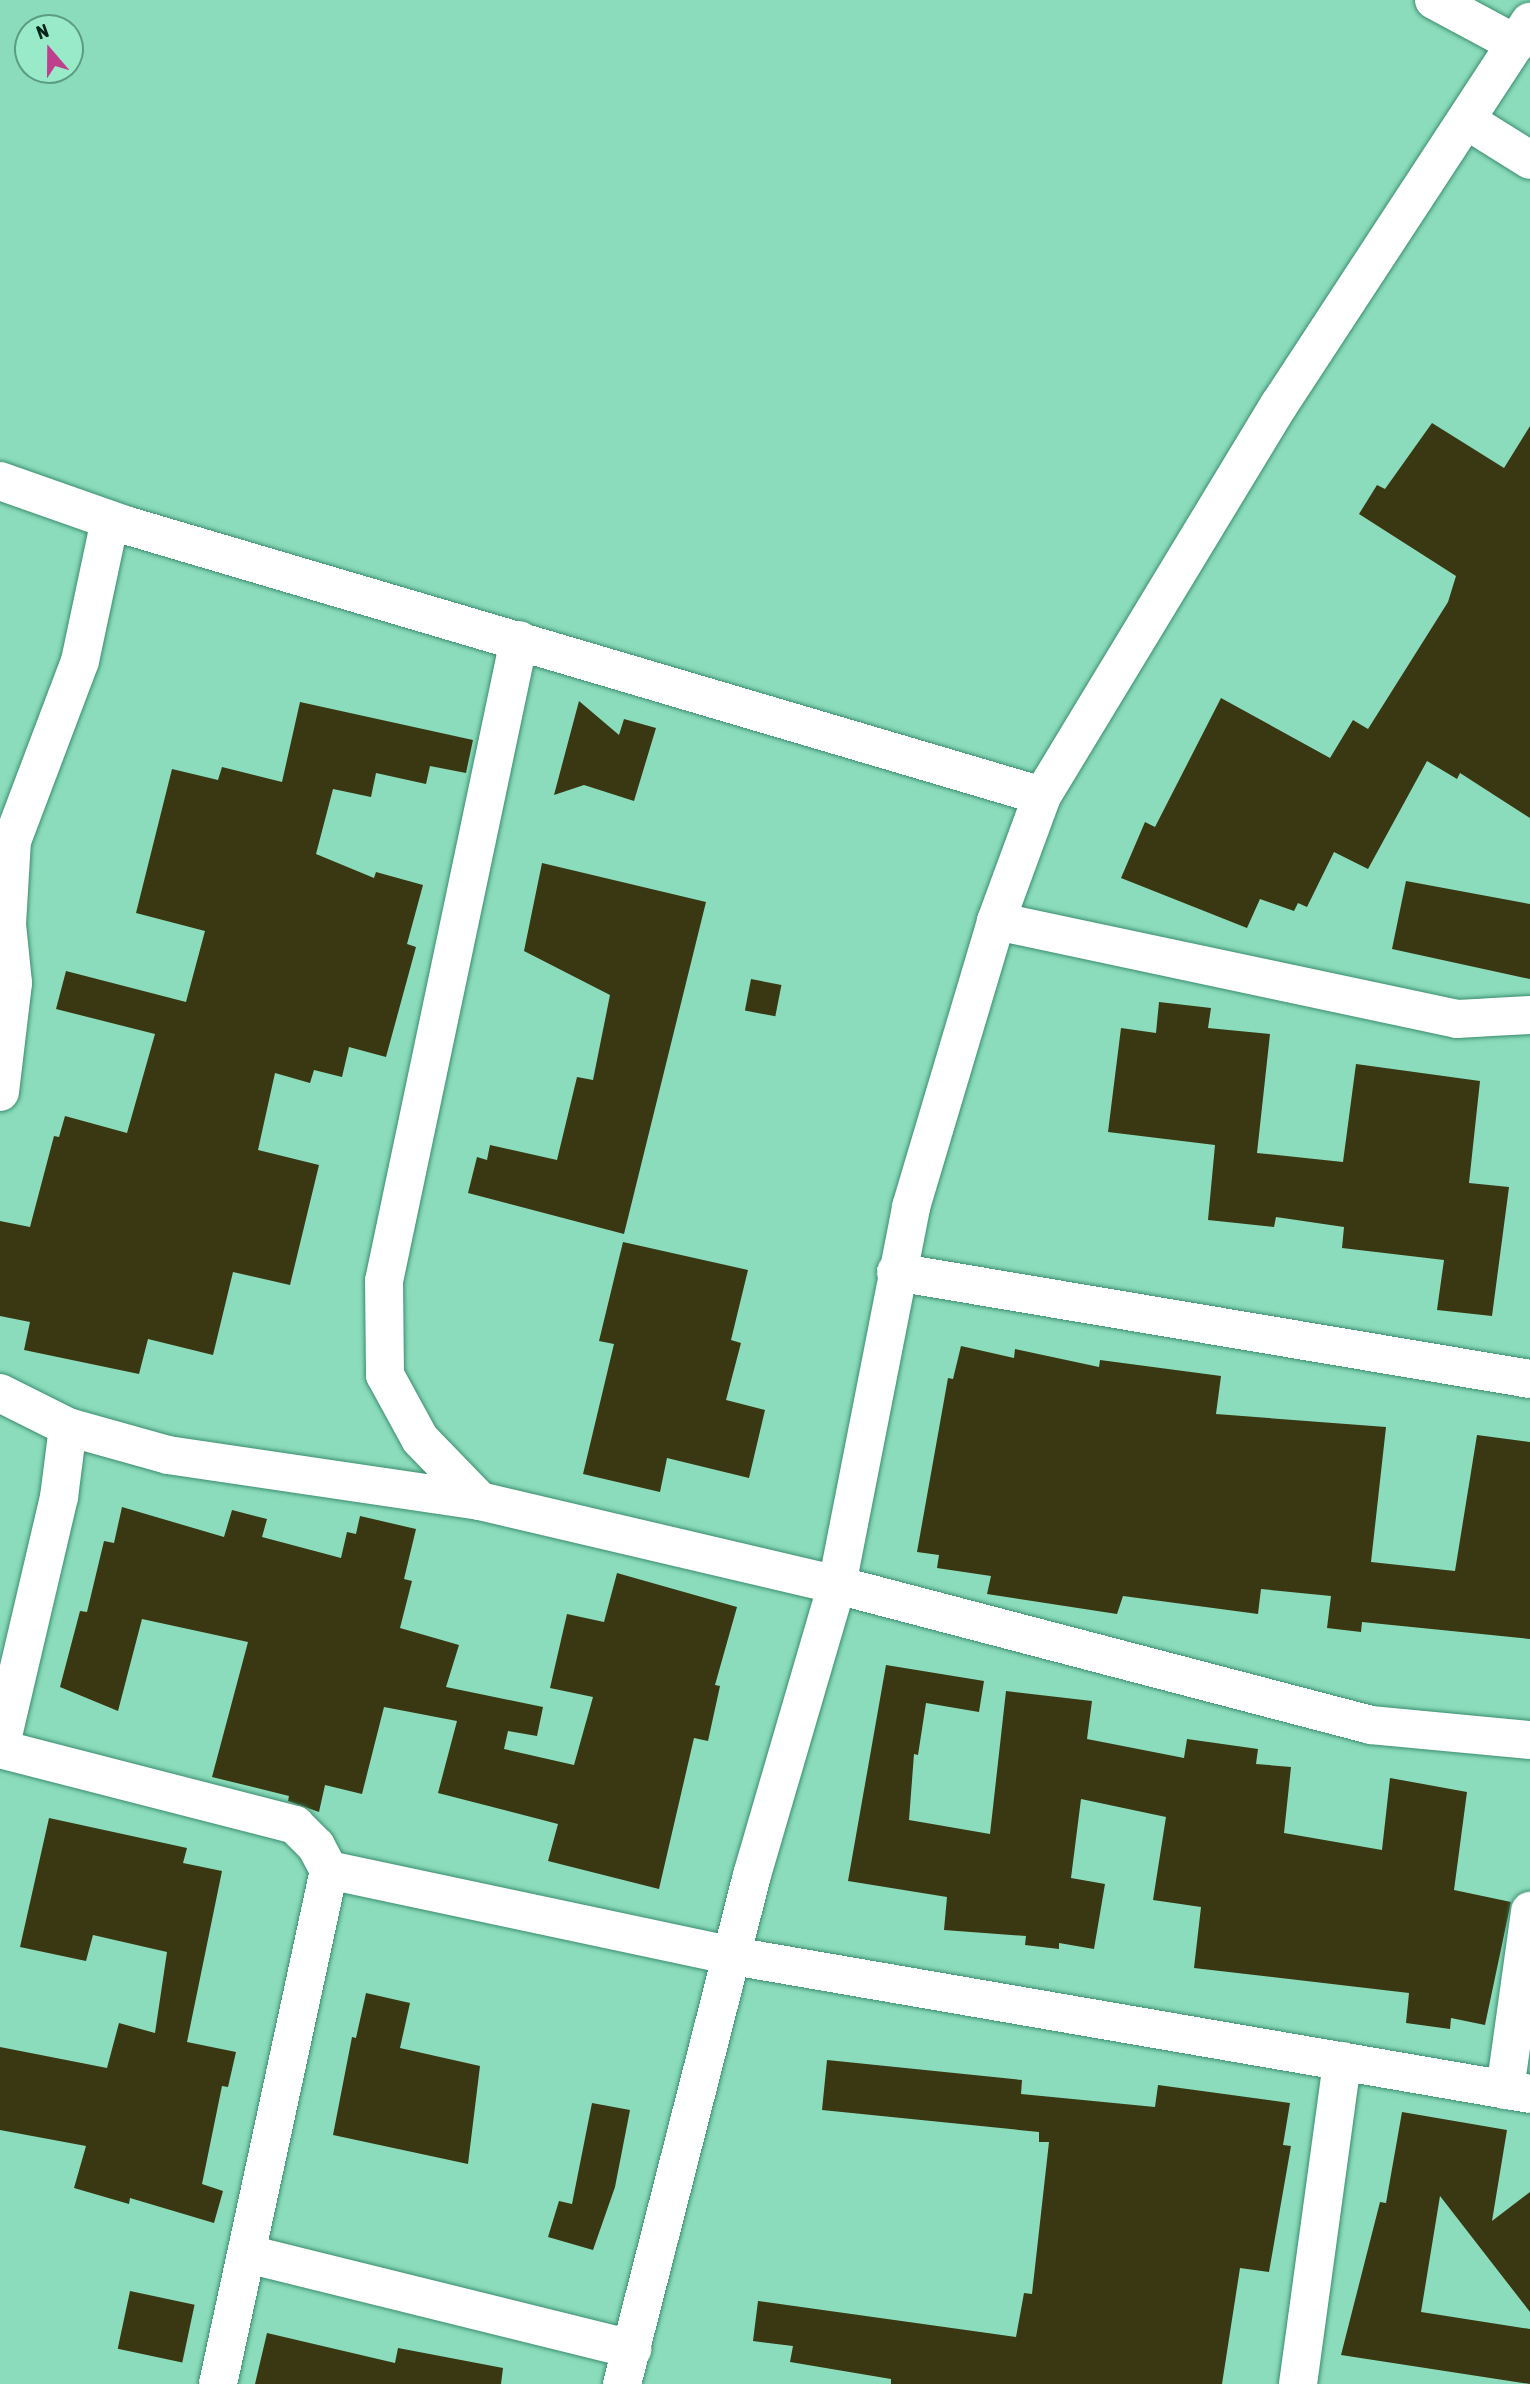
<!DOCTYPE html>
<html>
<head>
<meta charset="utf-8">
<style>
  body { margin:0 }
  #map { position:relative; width:1530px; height:2384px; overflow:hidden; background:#8bdcbc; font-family:"Asap Condensed",sans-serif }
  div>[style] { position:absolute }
  .building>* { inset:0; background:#393812; transform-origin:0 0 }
  .roads { filter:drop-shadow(0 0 2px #3b8d6f) drop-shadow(0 0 2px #3b8d6f) }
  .minor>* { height:38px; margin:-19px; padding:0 19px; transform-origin:19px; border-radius:19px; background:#fff }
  span { translate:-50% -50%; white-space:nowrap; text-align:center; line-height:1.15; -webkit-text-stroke:7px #98eac9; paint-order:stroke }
  .north { position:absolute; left:14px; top:14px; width:70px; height:70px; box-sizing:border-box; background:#98eac9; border:2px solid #5c9c83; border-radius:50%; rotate:340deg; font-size:19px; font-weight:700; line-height:28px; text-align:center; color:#03261b }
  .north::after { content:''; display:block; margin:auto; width:24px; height:32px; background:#be3f8c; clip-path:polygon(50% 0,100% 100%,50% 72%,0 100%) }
</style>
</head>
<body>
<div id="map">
  <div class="building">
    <i style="clip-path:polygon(1432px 423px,1504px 468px,1530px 426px,1530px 818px,1460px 773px,1457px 779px,1427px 761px,1368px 869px,1334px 852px,1307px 907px,1298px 903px,1294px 911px,1260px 899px,1247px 928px,1121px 878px,1145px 822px,1155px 827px,1221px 698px,1330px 758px,1353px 720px,1368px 729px,1448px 602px,1456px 576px,1359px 514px,1377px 485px,1385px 489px)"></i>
    <i style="clip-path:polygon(579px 701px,619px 735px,624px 719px,656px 728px,634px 801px,584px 785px,554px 795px)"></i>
    <i style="clip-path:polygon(300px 702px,473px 740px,466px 773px,430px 766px,426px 784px,376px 773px,371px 797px,333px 789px,316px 854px,374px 878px,376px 872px,423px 885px,407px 944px,416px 947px,386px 1057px,349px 1047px,342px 1077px,314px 1070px,310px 1083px,275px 1073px,258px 1150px,319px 1165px,290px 1285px,233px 1272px,213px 1355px,148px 1339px,139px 1374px,24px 1350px,30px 1322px,0 1316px,0 1221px,30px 1227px,54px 1136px,59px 1137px,65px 1116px,127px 1133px,155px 1034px,56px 1009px,66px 971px,186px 1002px,205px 931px,136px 913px,172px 769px,218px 780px,222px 767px,282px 782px)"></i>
    <i style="clip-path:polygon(542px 863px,706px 902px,624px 1234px,468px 1193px,477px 1157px,487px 1160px,490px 1145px,557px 1160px,577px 1077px,593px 1080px,610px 995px,524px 951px)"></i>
    <i style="clip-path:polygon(1406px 881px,1530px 904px,1530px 979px,1392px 949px)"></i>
    <i style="left:751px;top:979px;width:31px;height:32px;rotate:11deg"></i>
    <i style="clip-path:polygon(1159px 1002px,1211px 1008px,1208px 1028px,1270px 1034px,1257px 1153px,1343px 1162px,1356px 1064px,1480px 1081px,1469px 1183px,1509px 1187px,1492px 1316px,1437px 1310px,1444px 1260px,1342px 1248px,1344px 1227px,1276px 1217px,1274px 1227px,1208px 1220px,1215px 1145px,1108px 1132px,1121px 1028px,1156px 1033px)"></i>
    <i style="clip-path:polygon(623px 1242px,748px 1270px,731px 1340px,741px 1343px,726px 1400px,765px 1410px,749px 1478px,667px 1458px,660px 1492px,583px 1474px,614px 1344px,599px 1341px)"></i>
    <i style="clip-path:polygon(961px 1346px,1014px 1358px,1015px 1349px,1099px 1367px,1100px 1360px,1221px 1376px,1216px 1414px,1386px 1427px,1371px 1562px,1455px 1571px,1477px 1435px,1530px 1442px,1530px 1639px,1362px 1622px,1361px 1632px,1327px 1628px,1331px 1596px,1261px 1589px,1258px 1614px,1123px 1596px,1117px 1614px,987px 1594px,991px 1576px,937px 1568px,939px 1555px,917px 1552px,948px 1378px,953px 1379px)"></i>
    <i style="clip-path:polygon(122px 1507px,224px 1537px,232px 1510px,267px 1519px,262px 1537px,341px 1558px,347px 1532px,356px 1534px,360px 1516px,416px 1529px,404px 1579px,412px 1581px,400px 1628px,459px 1645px,446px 1687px,543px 1707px,537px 1736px,508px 1731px,504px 1749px,574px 1765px,593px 1697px,550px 1688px,567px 1614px,604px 1622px,617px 1573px,737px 1607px,715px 1685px,720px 1686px,708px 1741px,694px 1738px,659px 1889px,548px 1861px,558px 1824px,438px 1793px,457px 1721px,384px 1707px,362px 1794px,325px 1785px,319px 1812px,288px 1801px,289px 1796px,212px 1777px,248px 1642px,142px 1619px,118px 1711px,60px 1687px,80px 1611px,87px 1612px,104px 1541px,114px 1543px)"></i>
    <i style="clip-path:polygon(886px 1665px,984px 1681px,979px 1712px,926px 1703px,918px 1755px,914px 1754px,909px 1820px,990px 1834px,1006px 1691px,1092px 1701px,1087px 1739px,1184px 1758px,1187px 1739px,1258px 1749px,1256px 1764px,1291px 1767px,1284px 1833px,1382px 1850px,1390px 1778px,1467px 1792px,1454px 1890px,1511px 1902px,1485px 2025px,1451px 2018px,1450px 2029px,1406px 2023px,1409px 1993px,1194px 1968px,1201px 1907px,1153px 1900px,1166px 1817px,1081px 1799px,1071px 1878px,1105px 1884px,1094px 1949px,1059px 1943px,1059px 1949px,1025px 1945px,1026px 1936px,944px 1930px,947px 1897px,848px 1881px)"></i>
    <i style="clip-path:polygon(49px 1818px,187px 1848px,183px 1863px,222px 1871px,187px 2042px,236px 2052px,228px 2087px,222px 2086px,202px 2184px,223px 2191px,214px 2223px,130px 2198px,129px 2204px,74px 2188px,86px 2146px,0 2130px,0 2047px,107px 2068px,119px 2023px,155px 2033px,167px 1952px,93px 1935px,86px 1961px,20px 1947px)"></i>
    <i style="clip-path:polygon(366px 1993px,410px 2003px,400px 2048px,480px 2066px,468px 2164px,333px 2135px,352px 2037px,356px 2038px)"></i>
    <i style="clip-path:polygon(827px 2060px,1022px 2080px,1021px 2094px,1155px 2107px,1158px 2085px,1290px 2103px,1283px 2145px,1291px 2146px,1269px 2272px,1240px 2268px,1222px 2384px,891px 2384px,891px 2379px,790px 2362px,793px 2346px,753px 2341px,758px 2301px,1016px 2337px,1024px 2293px,1032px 2294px,1049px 2142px,1039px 2142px,1039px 2132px,822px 2110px)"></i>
    <i style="clip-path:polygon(592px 2103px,630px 2110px,615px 2187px,593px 2250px,548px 2237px,559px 2201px,572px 2204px)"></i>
    <i style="clip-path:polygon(1402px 2112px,1507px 2130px,1492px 2221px,1530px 2192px,1530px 2312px,1440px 2196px,1421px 2312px,1530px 2329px,1530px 2384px,1341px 2355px,1380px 2202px,1386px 2203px)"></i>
    <i style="left:130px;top:2291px;width:66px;height:59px;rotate:12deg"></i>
    <i style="clip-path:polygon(267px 2333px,395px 2363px,398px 2348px,503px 2368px,501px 2384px,255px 2384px)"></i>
  </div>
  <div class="roads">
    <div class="minor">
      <i style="left:1434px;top:0;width:93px;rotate:28.2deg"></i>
      <i style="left:1466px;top:120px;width:75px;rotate:32deg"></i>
      <i style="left:0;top:481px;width:133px;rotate:19.4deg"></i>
      <i style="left:125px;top:525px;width:956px;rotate:16.46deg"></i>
      <i style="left:996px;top:921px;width:471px;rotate:12deg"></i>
      <i style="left:1457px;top:1019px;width:73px;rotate:-3.1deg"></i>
      <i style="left:0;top:1092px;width:110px;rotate:-83.2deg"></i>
      <i style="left:13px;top:983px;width:59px;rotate:-95.8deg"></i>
      <i style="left:7px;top:924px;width:83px;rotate:-86.6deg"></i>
      <i style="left:12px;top:841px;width:192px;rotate:-69.3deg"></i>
      <i style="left:80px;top:661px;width:144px;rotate:-78deg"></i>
      <i style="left:896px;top:1272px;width:643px;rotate:9.58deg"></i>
      <i style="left:0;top:1393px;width:76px;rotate:26.6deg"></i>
      <i style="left:68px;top:1427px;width:104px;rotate:15.6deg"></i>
      <i style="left:168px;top:1455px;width:315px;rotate:8.4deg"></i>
      <i style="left:480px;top:1501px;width:367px;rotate:13.2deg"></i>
      <i style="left:837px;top:1585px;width:552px;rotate:14.69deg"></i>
      <i style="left:1371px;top:1725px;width:160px;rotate:5.4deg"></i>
      <i style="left:68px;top:1427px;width:71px;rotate:97.3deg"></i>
      <i style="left:59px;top:1497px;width:259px;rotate:103.2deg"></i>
      <i style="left:0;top:1749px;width:305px;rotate:14.4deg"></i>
      <i style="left:295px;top:1825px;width:30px;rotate:45deg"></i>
      <i style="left:316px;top:1846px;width:27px;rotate:62deg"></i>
      <i style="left:329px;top:1870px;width:526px;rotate:102.19deg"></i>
      <i style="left:480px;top:1501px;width:86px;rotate:-134.1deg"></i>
      <i style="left:420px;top:1439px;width:73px;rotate:-118.7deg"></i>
      <i style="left:385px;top:1375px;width:94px;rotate:-90.6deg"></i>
      <i style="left:384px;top:1281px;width:655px;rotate:-78.11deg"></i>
      <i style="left:329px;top:1870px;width:413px;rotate:12deg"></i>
      <i style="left:733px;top:1956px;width:809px;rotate:9.82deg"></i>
      <i style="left:1505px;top:2090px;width:181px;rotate:-82deg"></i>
      <i style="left:248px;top:2254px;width:396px;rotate:13.9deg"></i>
      <i style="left:622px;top:2384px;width:525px;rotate:-75.67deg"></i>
      <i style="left:752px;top:1875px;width:302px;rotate:-73.7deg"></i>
      <i style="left:837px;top:1585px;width:385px;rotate:-78.9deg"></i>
      <i style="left:911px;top:1207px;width:298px;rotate:-73.4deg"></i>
      <i style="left:996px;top:921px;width:133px;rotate:-69.8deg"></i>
      <i style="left:1042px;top:796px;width:457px;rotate:-58.8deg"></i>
      <i style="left:1279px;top:405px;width:458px;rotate:-56.8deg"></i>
      <i style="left:1298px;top:2384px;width:326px;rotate:-82.2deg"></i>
    </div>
  </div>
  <div class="north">N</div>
</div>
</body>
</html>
